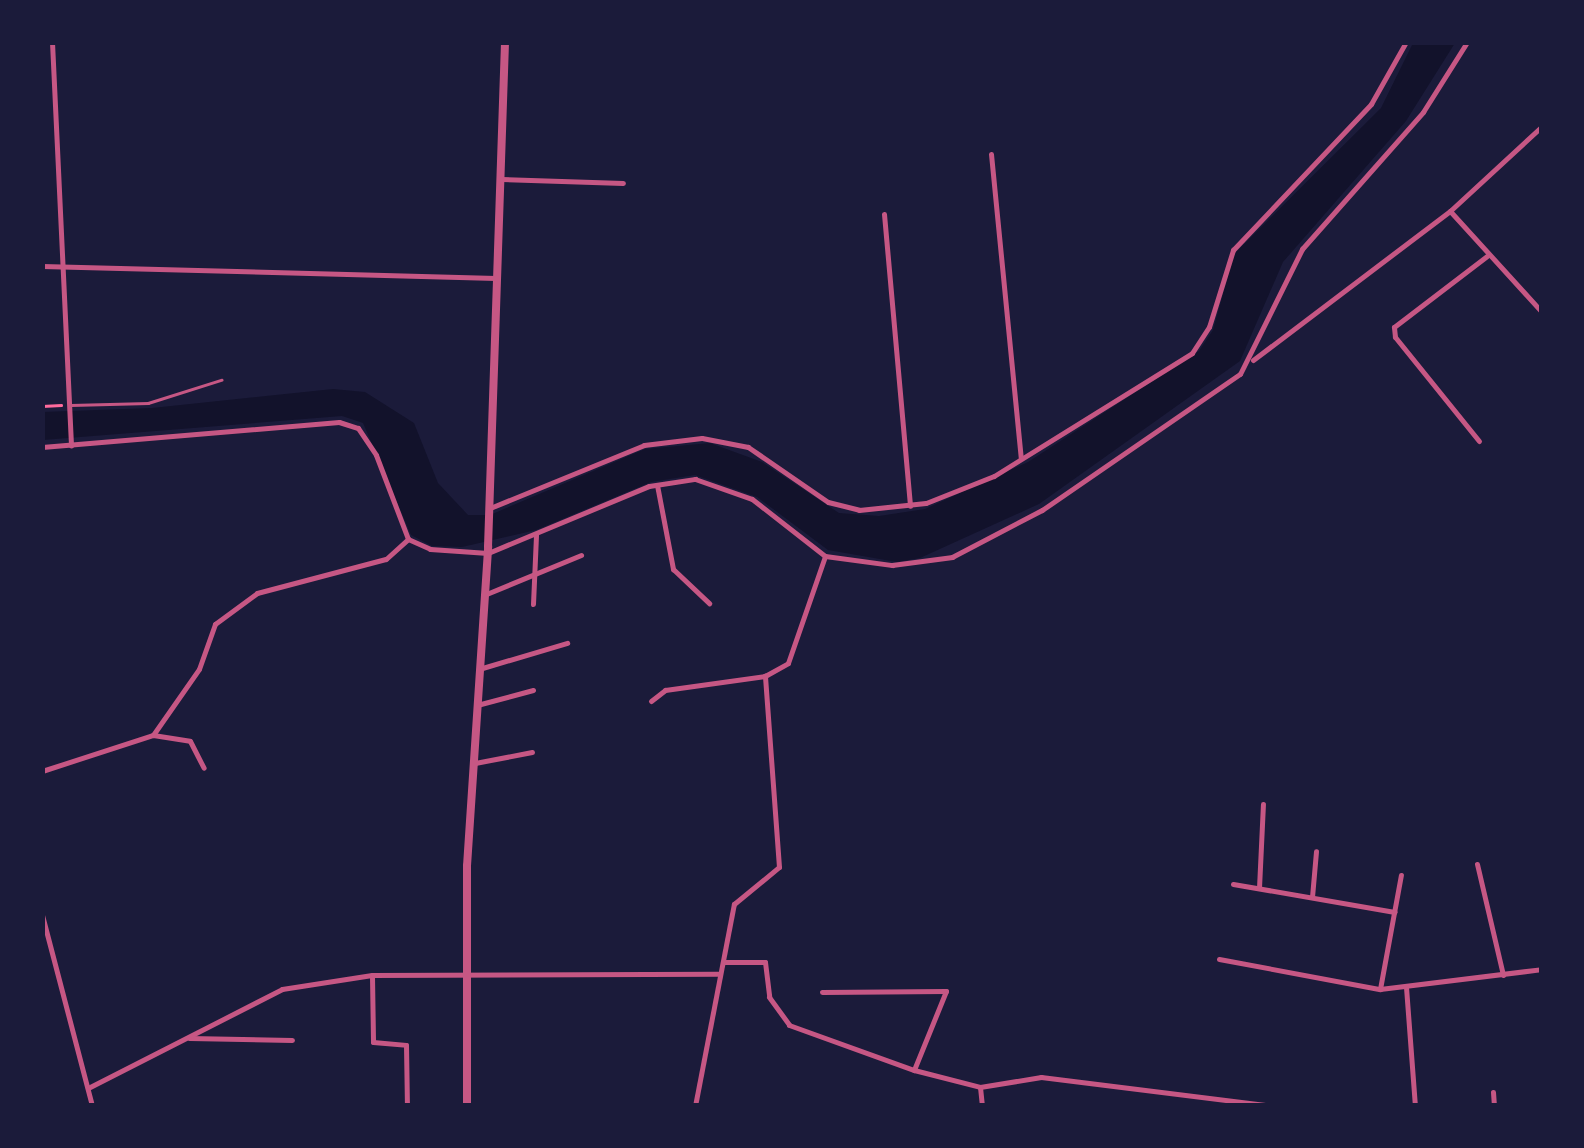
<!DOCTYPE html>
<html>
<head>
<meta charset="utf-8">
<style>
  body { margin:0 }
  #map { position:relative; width:1584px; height:1148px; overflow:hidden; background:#1b1b3a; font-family:"Alegreya Sans",sans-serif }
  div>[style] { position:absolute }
  .water>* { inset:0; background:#12122b }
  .path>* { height:2.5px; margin:-1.25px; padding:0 1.25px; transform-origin:1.25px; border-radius:1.25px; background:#ff6b9d }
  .service>* { height:2.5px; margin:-1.25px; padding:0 1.25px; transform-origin:1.25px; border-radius:1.25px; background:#c65784 }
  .minor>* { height:5px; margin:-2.5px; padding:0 2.5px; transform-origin:2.5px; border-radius:2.5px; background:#c65784 }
  .tertiary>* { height:8px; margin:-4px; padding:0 4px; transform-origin:4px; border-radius:4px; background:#c65784 }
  span { translate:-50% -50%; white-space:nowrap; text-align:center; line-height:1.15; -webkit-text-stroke:8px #1b1b3a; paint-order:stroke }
  .frame { position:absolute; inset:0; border:45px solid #1b1b3a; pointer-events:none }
</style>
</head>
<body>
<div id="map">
  <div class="water">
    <i style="clip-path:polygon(1413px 43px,1455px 43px,1406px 121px,1283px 262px,1240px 361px,1039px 504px,920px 558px,897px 562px,828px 550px,757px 497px,695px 475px,651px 482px,536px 530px,462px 547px,432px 546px,411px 535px,363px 423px,342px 416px,43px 440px,42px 412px,152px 408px,333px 389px,365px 392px,414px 423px,438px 483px,468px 515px,490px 515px,645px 449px,710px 443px,762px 462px,839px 513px,879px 516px,925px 509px,1028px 462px,1199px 351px,1213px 330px,1234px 254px,1381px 108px)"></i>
  </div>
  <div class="path">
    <i style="left:42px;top:406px;width:19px;rotate:-3deg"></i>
  </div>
  <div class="service">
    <i style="left:71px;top:405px;width:77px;rotate:-1.5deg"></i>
    <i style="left:148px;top:403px;width:77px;rotate:-17.5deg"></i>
  </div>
  <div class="minor">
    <i style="left:52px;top:42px;width:404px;rotate:87.3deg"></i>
    <i style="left:991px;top:154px;width:306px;rotate:84.4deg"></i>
    <i style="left:502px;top:179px;width:121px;rotate:1.9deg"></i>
    <i style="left:1450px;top:211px;width:137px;rotate:47.7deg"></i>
    <i style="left:884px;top:214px;width:293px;rotate:84.9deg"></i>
    <i style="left:42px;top:266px;width:454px;rotate:1.5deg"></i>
    <i style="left:1253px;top:360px;width:247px;rotate:-37.1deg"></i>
    <i style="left:1450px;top:211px;width:125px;rotate:-42.7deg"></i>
    <i style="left:1479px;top:441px;width:134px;rotate:-128.9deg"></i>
    <i style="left:1395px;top:337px;width:10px;rotate:-96deg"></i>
    <i style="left:1394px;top:327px;width:117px;rotate:-37.4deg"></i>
    <i style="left:42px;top:447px;width:298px;rotate:-4.8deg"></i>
    <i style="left:339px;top:422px;width:20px;rotate:18deg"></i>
    <i style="left:358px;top:428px;width:32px;rotate:56deg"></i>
    <i style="left:376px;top:455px;width:90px;rotate:69.1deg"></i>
    <i style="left:408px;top:539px;width:24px;rotate:24deg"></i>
    <i style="left:430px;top:549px;width:58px;rotate:3.9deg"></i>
    <i style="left:488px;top:553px;width:174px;rotate:-22.6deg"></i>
    <i style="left:649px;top:486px;width:47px;rotate:-8.7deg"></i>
    <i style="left:695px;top:479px;width:60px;rotate:19.3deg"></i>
    <i style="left:752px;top:499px;width:93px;rotate:38deg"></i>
    <i style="left:825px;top:556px;width:68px;rotate:7.7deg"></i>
    <i style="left:892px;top:565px;width:61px;rotate:-7.6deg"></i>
    <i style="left:952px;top:557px;width:102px;rotate:-27.6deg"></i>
    <i style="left:1042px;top:510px;width:240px;rotate:-34.5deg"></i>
    <i style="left:1240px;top:374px;width:140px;rotate:-63.6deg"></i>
    <i style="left:1302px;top:249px;width:183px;rotate:-48.5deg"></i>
    <i style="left:1423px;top:112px;width:83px;rotate:-57.8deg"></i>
    <i style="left:657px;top:485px;width:86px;rotate:79.2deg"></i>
    <i style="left:673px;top:569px;width:50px;rotate:43.4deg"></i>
    <i style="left:490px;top:508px;width:166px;rotate:-22.2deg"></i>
    <i style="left:644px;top:445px;width:58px;rotate:-6.9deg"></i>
    <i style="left:702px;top:438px;width:47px;rotate:11.1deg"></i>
    <i style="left:748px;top:447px;width:97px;rotate:34.5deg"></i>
    <i style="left:828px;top:502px;width:32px;rotate:14deg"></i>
    <i style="left:859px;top:510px;width:67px;rotate:-6deg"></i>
    <i style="left:926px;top:503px;width:73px;rotate:-21.7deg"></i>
    <i style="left:994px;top:476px;width:233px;rotate:-31.8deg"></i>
    <i style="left:1192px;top:353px;width:31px;rotate:-57deg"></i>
    <i style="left:1209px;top:327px;width:81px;rotate:-72.7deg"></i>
    <i style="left:1233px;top:250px;width:201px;rotate:-46.6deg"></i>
    <i style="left:1371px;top:104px;width:71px;rotate:-60.6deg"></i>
    <i style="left:484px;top:595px;width:105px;rotate:-22.4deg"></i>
    <i style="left:533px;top:604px;width:70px;rotate:-87.5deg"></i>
    <i style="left:479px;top:669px;width:92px;rotate:-16.5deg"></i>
    <i style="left:651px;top:701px;width:18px;rotate:-38deg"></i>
    <i style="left:665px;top:690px;width:101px;rotate:-8deg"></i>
    <i style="left:765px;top:676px;width:26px;rotate:-29deg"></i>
    <i style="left:788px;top:663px;width:113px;rotate:-70.9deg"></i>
    <i style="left:477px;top:705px;width:58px;rotate:-15deg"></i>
    <i style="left:153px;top:735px;width:37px;rotate:9deg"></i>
    <i style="left:190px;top:741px;width:30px;rotate:63deg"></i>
    <i style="left:475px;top:763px;width:58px;rotate:-10.9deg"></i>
    <i style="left:42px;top:771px;width:117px;rotate:-18deg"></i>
    <i style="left:153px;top:735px;width:80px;rotate:-55.1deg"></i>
    <i style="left:199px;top:669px;width:48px;rotate:-70.4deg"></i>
    <i style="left:215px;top:624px;width:52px;rotate:-36.4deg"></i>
    <i style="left:257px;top:593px;width:133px;rotate:-14.8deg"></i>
    <i style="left:386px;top:559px;width:30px;rotate:-42deg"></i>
    <i style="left:1477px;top:864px;width:114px;rotate:76.8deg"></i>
    <i style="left:1233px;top:884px;width:164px;rotate:9.8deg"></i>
    <i style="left:1259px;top:888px;width:84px;rotate:-87.3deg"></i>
    <i style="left:1312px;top:897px;width:46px;rotate:-85deg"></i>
    <i style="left:42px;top:915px;width:197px;rotate:75.3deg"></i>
    <i style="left:1219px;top:959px;width:164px;rotate:10.6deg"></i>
    <i style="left:1380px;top:989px;width:163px;rotate:-7deg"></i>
    <i style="left:723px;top:962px;width:42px"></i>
    <i style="left:765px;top:962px;width:35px;rotate:83deg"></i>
    <i style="left:769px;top:997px;width:34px;rotate:54deg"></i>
    <i style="left:789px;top:1025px;width:133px;rotate:19.8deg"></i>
    <i style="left:914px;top:1070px;width:68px;rotate:14.4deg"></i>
    <i style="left:980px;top:1087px;width:62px;rotate:-9.3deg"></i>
    <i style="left:1041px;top:1077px;width:236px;rotate:7.1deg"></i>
    <i style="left:372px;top:976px;width:66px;rotate:89.1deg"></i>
    <i style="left:373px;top:1042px;width:33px;rotate:5deg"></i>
    <i style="left:406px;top:1045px;width:61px;rotate:89.1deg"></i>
    <i style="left:1406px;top:987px;width:119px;rotate:85.7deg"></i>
    <i style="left:1380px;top:989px;width:116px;rotate:-79.6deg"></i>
    <i style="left:822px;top:992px;width:124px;rotate:-0.5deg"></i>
    <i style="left:946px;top:991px;width:85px;rotate:112.1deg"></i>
    <i style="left:189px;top:1038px;width:103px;rotate:1.1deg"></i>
    <i style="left:980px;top:1087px;width:19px;rotate:84deg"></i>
    <i style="left:88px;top:1088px;width:218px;rotate:-27deg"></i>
    <i style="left:282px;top:989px;width:91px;rotate:-8.8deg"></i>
    <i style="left:372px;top:975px;width:346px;rotate:-0.2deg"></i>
    <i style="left:1493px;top:1092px;width:14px;rotate:86deg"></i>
    <i style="left:695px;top:1106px;width:206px;rotate:-79.1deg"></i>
    <i style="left:734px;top:904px;width:58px;rotate:-39.4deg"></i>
    <i style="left:779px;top:867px;width:192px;rotate:-94.2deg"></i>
  </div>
  <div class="tertiary">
    <i style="left:467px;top:1106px;width:240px;rotate:-90deg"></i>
    <i style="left:467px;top:866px;width:320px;rotate:-86.2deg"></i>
    <i style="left:488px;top:547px;width:505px;rotate:-88.07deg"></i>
  </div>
  <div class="frame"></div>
</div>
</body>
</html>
